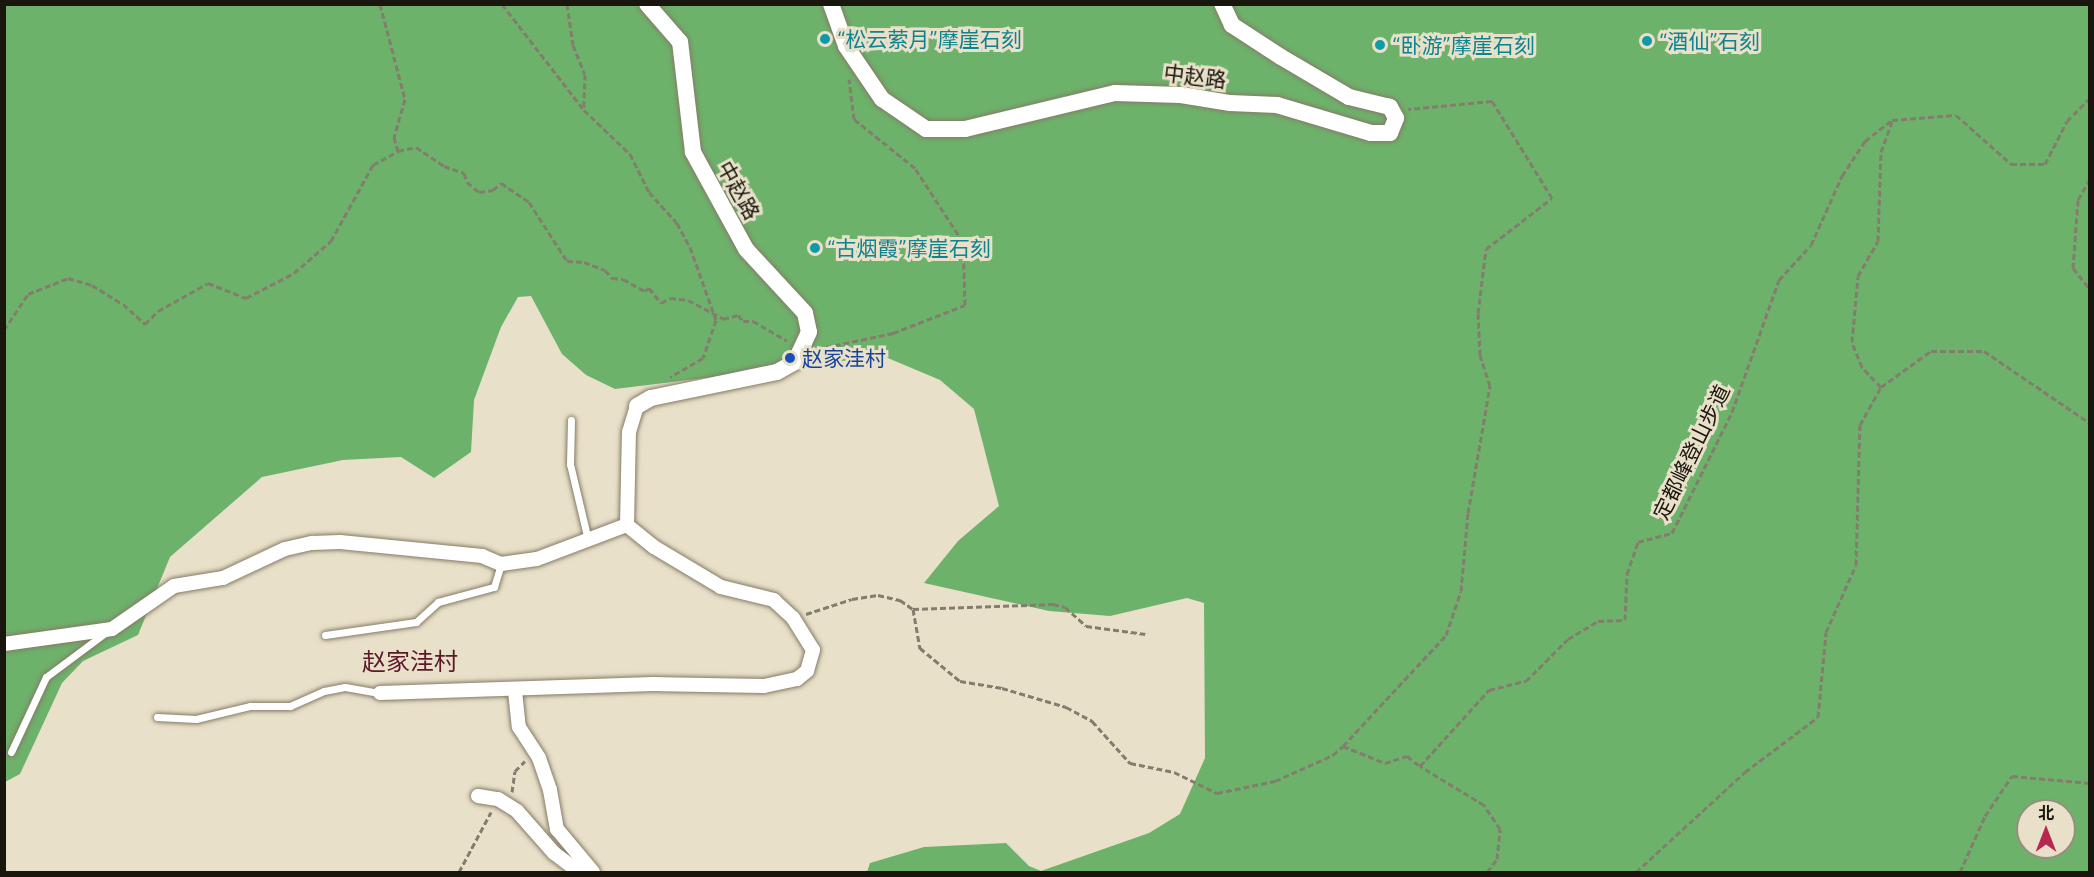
<!DOCTYPE html>
<html>
<head>
<meta charset="utf-8">
<style>
  body { margin:0 }
  #map { position:relative; width:2094px; height:877px; overflow:hidden; background:#e9e0c9; font-family:Ubuntu,"Noto Sans SC",sans-serif }
  div>[style] { position:absolute }
  .forest>* { inset:0; background:#6db26b }
  .path>* { height:3px; margin-top:-1.5px; transform-origin:0; background:repeating-linear-gradient(90deg,#837d6d 0 6px,transparent 0 9px) }
  .roads { filter:drop-shadow(0 0 2px #847c67) drop-shadow(0 0 2px #847c67) }
  .service>* { height:7px; margin:-3.5px; padding:0 3.5px; transform-origin:3.5px; border-radius:3.5px; background:#fff }
  .minor>* { height:14px; margin:-7px; padding:0 7px; transform-origin:7px; border-radius:7px; background:#fff }
  .tertiary>* { height:16px; margin:-8px; padding:0 8px; transform-origin:8px; border-radius:8px; background:#fff }
  .dots>* { width:16px; height:16px; translate:-50% -50%; box-sizing:border-box; border:3px solid #e9e0c9; border-radius:50% }
  span { translate:-50% -50%; white-space:nowrap; text-align:center; line-height:1.15; -webkit-text-stroke:6px #e9e0c9; paint-order:stroke }
  .culture-label { font-size:21px; color:#0d838f }
  .left { translate:0 -50%; text-align:left }
  .street-label { font-size:21px; color:#19160e }
  .transit-label { font-size:21px; color:#164399 }
  .quarter-label { font-size:24px; color:#5c1828 }
  .frame { position:absolute; inset:0; border:6px solid #19160e; pointer-events:none }
  .north { position:absolute; left:2016px; top:799px; width:60px; height:60px; box-sizing:border-box; background:#e9e0c9; border:2px solid #968f7e; border-radius:50%; rotate:0deg; font-size:16px; font-weight:700; line-height:24px; text-align:center; color:#19160e }
  .north::after { content:''; display:block; margin:auto; width:21px; height:27px; background:#b72750; clip-path:polygon(50% 0,100% 100%,50% 72%,0 100%) }
</style>
</head>
<body>
<div id="map">
  <div class="forest">
    <i style="clip-path:polygon(evenodd,4px 5px,2089px 5px,2089px 872px,867px 872px,870px 863px,924px 847px,1006px 843px,1029px 866px,1041px 871px,1149px 833px,1180px 814px,1205px 758px,1204px 603px,1187px 598px,1110px 616px,1049px 611px,924px 583px,958px 541px,999px 506px,974px 409px,940px 380px,883px 356px,615px 389px,586px 375px,562px 354px,531px 296px,518px 297px,501px 327px,474px 400px,471px 452px,434px 478px,401px 457px,343px 460px,262px 477px,170px 557px,138px 635px,83px 661px,62px 683px,20px 774px,5px 782px,4px 5px,2028px 811px,2064px 811px,2064px 847px,2028px 847px,2028px 811px)"></i>
  </div>
  <div class="path">
    <i style="left:380px;top:4px;width:98px;rotate:75.3deg"></i>
    <i style="left:405px;top:99px;width:40px;rotate:106deg"></i>
    <i style="left:394px;top:137px;width:15px;rotate:74deg"></i>
    <i style="left:398px;top:151px;width:18px;rotate:-13deg"></i>
    <i style="left:416px;top:147px;width:34px;rotate:34deg"></i>
    <i style="left:444px;top:166px;width:21px;rotate:19deg"></i>
    <i style="left:464px;top:173px;width:9px;rotate:72deg"></i>
    <i style="left:467px;top:182px;width:16px;rotate:40deg"></i>
    <i style="left:479px;top:192px;width:14px;rotate:-8deg"></i>
    <i style="left:493px;top:190px;width:11px;rotate:-41deg"></i>
    <i style="left:501px;top:183px;width:34px;rotate:34deg"></i>
    <i style="left:529px;top:202px;width:70px;rotate:57.2deg"></i>
    <i style="left:567px;top:261px;width:17px;rotate:3deg"></i>
    <i style="left:584px;top:262px;width:22px;rotate:21deg"></i>
    <i style="left:605px;top:270px;width:11px;rotate:49deg"></i>
    <i style="left:612px;top:278px;width:11px;rotate:5deg"></i>
    <i style="left:623px;top:279px;width:25px;rotate:29deg"></i>
    <i style="left:645px;top:291px;width:5px;rotate:-37deg"></i>
    <i style="left:649px;top:288px;width:19px;rotate:51deg"></i>
    <i style="left:661px;top:303px;width:10px;rotate:-29deg"></i>
    <i style="left:670px;top:298px;width:18px;rotate:6deg"></i>
    <i style="left:688px;top:300px;width:40px;rotate:28deg"></i>
    <i style="left:723px;top:319px;width:16px;rotate:-15deg"></i>
    <i style="left:738px;top:315px;width:8px;rotate:50deg"></i>
    <i style="left:743px;top:321px;width:10px"></i>
    <i style="left:753px;top:321px;width:39px;rotate:30deg"></i>
    <i style="left:502px;top:4px;width:134px;rotate:52.3deg"></i>
    <i style="left:584px;top:110px;width:64px;rotate:43.7deg"></i>
    <i style="left:630px;top:154px;width:42px;rotate:63.4deg"></i>
    <i style="left:649px;top:192px;width:42px;rotate:47.9deg"></i>
    <i style="left:677px;top:223px;width:27px;rotate:62deg"></i>
    <i style="left:690px;top:247px;width:77px;rotate:70.4deg"></i>
    <i style="left:716px;top:320px;width:40px;rotate:108.9deg"></i>
    <i style="left:703px;top:358px;width:38px;rotate:150deg"></i>
    <i style="left:567px;top:4px;width:41px;rotate:81.7deg"></i>
    <i style="left:573px;top:45px;width:31px;rotate:68deg"></i>
    <i style="left:585px;top:74px;width:34px;rotate:92deg"></i>
    <i style="left:2090px;top:179px;width:24px;rotate:120deg"></i>
    <i style="left:2078px;top:200px;width:68px;rotate:94.2deg"></i>
    <i style="left:2073px;top:268px;width:27px;rotate:51deg"></i>
    <i style="left:4px;top:330px;width:43px;rotate:-56.3deg"></i>
    <i style="left:28px;top:294px;width:43px;rotate:-21.8deg"></i>
    <i style="left:68px;top:278px;width:25px;rotate:16deg"></i>
    <i style="left:92px;top:285px;width:36px;rotate:32deg"></i>
    <i style="left:123px;top:304px;width:30px;rotate:42deg"></i>
    <i style="left:145px;top:324px;width:18px;rotate:-45deg"></i>
    <i style="left:158px;top:311px;width:57px;rotate:-29.2deg"></i>
    <i style="left:208px;top:283px;width:41px;rotate:21.5deg"></i>
    <i style="left:246px;top:298px;width:54px;rotate:-27.5deg"></i>
    <i style="left:294px;top:273px;width:49px;rotate:-40.9deg"></i>
    <i style="left:331px;top:241px;width:87px;rotate:-61.1deg"></i>
    <i style="left:373px;top:165px;width:29px;rotate:-29deg"></i>
    <i style="left:817px;top:349px;width:78px;rotate:-11.9deg"></i>
    <i style="left:893px;top:333px;width:77px;rotate:-21.3deg"></i>
    <i style="left:965px;top:305px;width:63px;rotate:-91.8deg"></i>
    <i style="left:963px;top:242px;width:88px;rotate:-123deg"></i>
    <i style="left:915px;top:168px;width:78px;rotate:-141.2deg"></i>
    <i style="left:854px;top:119px;width:40px;rotate:-97.1deg"></i>
    <i style="left:1881px;top:387px;width:28px;rotate:-134deg"></i>
    <i style="left:1862px;top:367px;width:27px;rotate:-112deg"></i>
    <i style="left:1852px;top:342px;width:66px;rotate:-84.8deg"></i>
    <i style="left:1858px;top:276px;width:40px;rotate:-60.3deg"></i>
    <i style="left:1878px;top:241px;width:89px;rotate:-88.1deg"></i>
    <i style="left:1881px;top:152px;width:32px;rotate:-70deg"></i>
    <i style="left:913px;top:609px;width:140px;rotate:-2deg"></i>
    <i style="left:1053px;top:604px;width:12px;rotate:14deg"></i>
    <i style="left:1065px;top:607px;width:28px;rotate:42deg"></i>
    <i style="left:1086px;top:626px;width:60px;rotate:7.7deg"></i>
    <i style="left:806px;top:614px;width:48px;rotate:-18.1deg"></i>
    <i style="left:852px;top:599px;width:26px;rotate:-9deg"></i>
    <i style="left:878px;top:595px;width:23px;rotate:13deg"></i>
    <i style="left:900px;top:600px;width:16px;rotate:35deg"></i>
    <i style="left:913px;top:609px;width:40px;rotate:80deg"></i>
    <i style="left:920px;top:648px;width:52px;rotate:39.5deg"></i>
    <i style="left:960px;top:681px;width:43px;rotate:9.5deg"></i>
    <i style="left:1002px;top:688px;width:67px;rotate:16.5deg"></i>
    <i style="left:1066px;top:707px;width:30px;rotate:28deg"></i>
    <i style="left:1092px;top:721px;width:57px;rotate:47.9deg"></i>
    <i style="left:1130px;top:763px;width:45px;rotate:11.6deg"></i>
    <i style="left:1174px;top:772px;width:48px;rotate:26deg"></i>
    <i style="left:1217px;top:793px;width:59px;rotate:-11.7deg"></i>
    <i style="left:1275px;top:781px;width:64px;rotate:-24.1deg"></i>
    <i style="left:1333px;top:755px;width:13px;rotate:-42deg"></i>
    <i style="left:1343px;top:746px;width:45px;rotate:22deg"></i>
    <i style="left:1385px;top:763px;width:23px;rotate:-18deg"></i>
    <i style="left:1407px;top:756px;width:16px;rotate:38deg"></i>
    <i style="left:1343px;top:746px;width:151px;rotate:-47.1deg"></i>
    <i style="left:1446px;top:635px;width:46px;rotate:-71.2deg"></i>
    <i style="left:1461px;top:591px;width:78px;rotate:-84.9deg"></i>
    <i style="left:1468px;top:513px;width:129px;rotate:-80.2deg"></i>
    <i style="left:1490px;top:386px;width:33px;rotate:-108deg"></i>
    <i style="left:1480px;top:355px;width:42px;rotate:-92.7deg"></i>
    <i style="left:1478px;top:313px;width:64px;rotate:-82.9deg"></i>
    <i style="left:1486px;top:249px;width:83px;rotate:-37.7deg"></i>
    <i style="left:1552px;top:198px;width:114px;rotate:-121.7deg"></i>
    <i style="left:1492px;top:101px;width:84px;rotate:174.6deg"></i>
    <i style="left:512px;top:792px;width:21px;rotate:-82deg"></i>
    <i style="left:515px;top:771px;width:14px;rotate:-45deg"></i>
    <i style="left:459px;top:872px;width:68px;rotate:-61.9deg"></i>
    <i style="left:1487px;top:872px;width:16px;rotate:-52deg"></i>
    <i style="left:1497px;top:859px;width:30px;rotate:-84deg"></i>
    <i style="left:1500px;top:829px;width:29px;rotate:-124deg"></i>
    <i style="left:1484px;top:805px;width:75px;rotate:-148.6deg"></i>
    <i style="left:1420px;top:766px;width:103px;rotate:-47.8deg"></i>
    <i style="left:1489px;top:690px;width:38px;rotate:-14deg"></i>
    <i style="left:1526px;top:681px;width:59px;rotate:-45deg"></i>
    <i style="left:1568px;top:639px;width:35px;rotate:-31deg"></i>
    <i style="left:1598px;top:621px;width:27px;rotate:-2deg"></i>
    <i style="left:1625px;top:620px;width:46px;rotate:-87.5deg"></i>
    <i style="left:1627px;top:574px;width:34px;rotate:-71deg"></i>
    <i style="left:1638px;top:542px;width:35px;rotate:-15deg"></i>
    <i style="left:1672px;top:533px;width:135px;rotate:-63.6deg"></i>
    <i style="left:1732px;top:412px;width:140px;rotate:-70.4deg"></i>
    <i style="left:1779px;top:280px;width:47px;rotate:-47.6deg"></i>
    <i style="left:1811px;top:245px;width:76px;rotate:-65.8deg"></i>
    <i style="left:1842px;top:176px;width:42px;rotate:-56.7deg"></i>
    <i style="left:1865px;top:141px;width:34px;rotate:-38deg"></i>
    <i style="left:1892px;top:120px;width:64px;rotate:-4.5deg"></i>
    <i style="left:1956px;top:115px;width:74px;rotate:41.7deg"></i>
    <i style="left:2011px;top:164px;width:34px"></i>
    <i style="left:2045px;top:164px;width:48px;rotate:-62.9deg"></i>
    <i style="left:2067px;top:121px;width:33px;rotate:-45deg"></i>
    <i style="left:1636px;top:872px;width:148px;rotate:-42.5deg"></i>
    <i style="left:1745px;top:772px;width:91px;rotate:-37deg"></i>
    <i style="left:1818px;top:717px;width:85px;rotate:-84.6deg"></i>
    <i style="left:1826px;top:632px;width:73px;rotate:-65.9deg"></i>
    <i style="left:1856px;top:565px;width:140px;rotate:-88.4deg"></i>
    <i style="left:1860px;top:425px;width:43px;rotate:-61.1deg"></i>
    <i style="left:1881px;top:387px;width:62px;rotate:-35.8deg"></i>
    <i style="left:1931px;top:351px;width:53px"></i>
    <i style="left:1984px;top:351px;width:128px;rotate:34.2deg"></i>
    <i style="left:1960px;top:872px;width:61px;rotate:-65.9deg"></i>
    <i style="left:1985px;top:816px;width:48px;rotate:-56deg"></i>
    <i style="left:2012px;top:776px;width:78px;rotate:5.1deg"></i>
  </div>
  <div class="roads">
    <div class="service">
      <i style="left:571px;top:420px;width:44px;rotate:91.3deg"></i>
      <i style="left:570px;top:464px;width:78px;rotate:76.7deg"></i>
      <i style="left:325px;top:635px;width:92px;rotate:-8.1deg"></i>
      <i style="left:416px;top:622px;width:30px;rotate:-42deg"></i>
      <i style="left:438px;top:602px;width:58px;rotate:-15deg"></i>
      <i style="left:494px;top:587px;width:24px;rotate:-73deg"></i>
      <i style="left:157px;top:717px;width:39px;rotate:3deg"></i>
      <i style="left:196px;top:719px;width:56px;rotate:-13.5deg"></i>
      <i style="left:250px;top:706px;width:40px"></i>
      <i style="left:290px;top:706px;width:37px;rotate:-24deg"></i>
      <i style="left:324px;top:691px;width:21px;rotate:-11deg"></i>
      <i style="left:345px;top:687px;width:36px;rotate:10deg"></i>
      <i style="left:11px;top:752px;width:83px;rotate:-65deg"></i>
      <i style="left:46px;top:677px;width:74px;rotate:-36.7deg"></i>
    </div>
    <div class="minor">
      <i style="left:4px;top:644px;width:109px;rotate:-7.9deg"></i>
      <i style="left:112px;top:629px;width:75px;rotate:-34.7deg"></i>
      <i style="left:174px;top:586px;width:50px;rotate:-9.3deg"></i>
      <i style="left:223px;top:578px;width:68px;rotate:-25.1deg"></i>
      <i style="left:285px;top:549px;width:28px;rotate:-13deg"></i>
      <i style="left:312px;top:543px;width:28px;rotate:-2deg"></i>
      <i style="left:340px;top:542px;width:143px;rotate:5.6deg"></i>
      <i style="left:482px;top:556px;width:21px;rotate:23deg"></i>
      <i style="left:501px;top:564px;width:36px;rotate:-8deg"></i>
      <i style="left:537px;top:559px;width:96px;rotate:-20.7deg"></i>
      <i style="left:515px;top:691px;width:36px;rotate:84deg"></i>
      <i style="left:519px;top:727px;width:37px;rotate:57deg"></i>
      <i style="left:539px;top:758px;width:34px;rotate:71deg"></i>
      <i style="left:550px;top:790px;width:40px;rotate:80deg"></i>
      <i style="left:557px;top:829px;width:56px;rotate:50.1deg"></i>
      <i style="left:380px;top:693px;width:273px;rotate:-1.9deg"></i>
      <i style="left:653px;top:684px;width:111px;rotate:1deg"></i>
      <i style="left:764px;top:686px;width:34px;rotate:-12deg"></i>
      <i style="left:797px;top:679px;width:13px;rotate:-39deg"></i>
      <i style="left:807px;top:671px;width:22px;rotate:-74deg"></i>
      <i style="left:813px;top:650px;width:38px;rotate:-122deg"></i>
      <i style="left:793px;top:618px;width:26px;rotate:-137deg"></i>
      <i style="left:774px;top:600px;width:55px;rotate:-166.2deg"></i>
      <i style="left:721px;top:587px;width:78px;rotate:-149.2deg"></i>
      <i style="left:654px;top:547px;width:35px;rotate:-141deg"></i>
      <i style="left:627px;top:525px;width:93px;rotate:-88.8deg"></i>
      <i style="left:629px;top:432px;width:27px;rotate:-73deg"></i>
      <i style="left:478px;top:796px;width:20px;rotate:9deg"></i>
      <i style="left:498px;top:799px;width:22px;rotate:32deg"></i>
      <i style="left:517px;top:811px;width:56px;rotate:48.6deg"></i>
      <i style="left:554px;top:853px;width:31px;rotate:37deg"></i>
    </div>
    <div class="tertiary">
      <i style="left:831px;top:4px;width:45px;rotate:70.3deg"></i>
      <i style="left:846px;top:46px;width:64px;rotate:55.8deg"></i>
      <i style="left:882px;top:99px;width:53px;rotate:34.3deg"></i>
      <i style="left:926px;top:129px;width:39px"></i>
      <i style="left:965px;top:129px;width:154px;rotate:-13.5deg"></i>
      <i style="left:1115px;top:93px;width:66px;rotate:1.7deg"></i>
      <i style="left:1181px;top:95px;width:50px;rotate:9.3deg"></i>
      <i style="left:1230px;top:103px;width:47px;rotate:2.4deg"></i>
      <i style="left:1277px;top:105px;width:98px;rotate:16.6deg"></i>
      <i style="left:1371px;top:133px;width:19px"></i>
      <i style="left:1390px;top:133px;width:16px;rotate:-68deg"></i>
      <i style="left:1396px;top:118px;width:13px;rotate:-119deg"></i>
      <i style="left:1390px;top:107px;width:42px;rotate:-166.3deg"></i>
      <i style="left:1349px;top:97px;width:79px;rotate:-149.5deg"></i>
      <i style="left:1281px;top:57px;width:59px;rotate:-146.9deg"></i>
      <i style="left:1232px;top:25px;width:23px;rotate:-115deg"></i>
      <i style="left:637px;top:406px;width:16px;rotate:-30deg"></i>
      <i style="left:651px;top:398px;width:129px;rotate:-11.7deg"></i>
      <i style="left:777px;top:372px;width:21px;rotate:-29deg"></i>
      <i style="left:795px;top:362px;width:33px;rotate:-65deg"></i>
      <i style="left:809px;top:332px;width:19px;rotate:-102deg"></i>
      <i style="left:805px;top:313px;width:87px;rotate:-132.7deg"></i>
      <i style="left:746px;top:249px;width:111px;rotate:-118.7deg"></i>
      <i style="left:693px;top:152px;width:111px;rotate:-96.7deg"></i>
      <i style="left:680px;top:42px;width:50px;rotate:-131deg"></i>
    </div>
  </div>
  <div class="dots">
    <i style="left:825px;top:39px;background:#0f9aa8"></i>
    <i style="left:1647px;top:41px;background:#0f9aa8"></i>
    <i style="left:1380px;top:45px;background:#0f9aa8"></i>
    <i style="left:815px;top:248px;background:#0f9aa8"></i>
    <i style="left:790px;top:358px;background:#1a4fb4"></i>
  </div>
  <div class="culture-label">
    <span class="left" style="left:837px;top:39px">“松云萦月”摩崖石刻</span>
    <span class="left" style="left:1659px;top:41px">“酒仙”石刻</span>
    <span class="left" style="left:1392px;top:45px">“卧游”摩崖石刻</span>
    <span class="left" style="left:827px;top:248px">“古烟霞”摩崖石刻</span>
  </div>
  <div class="street-label">
    <span style="left:1195px;top:76px;rotate:7deg">中赵路</span>
    <span style="left:739px;top:190px;rotate:61deg">中赵路</span>
    <span style="left:1691px;top:452px;rotate:-64deg">定都峰登山步道</span>
  </div>
  <div class="transit-label">
    <span class="left" style="left:802px;top:358px">赵家洼村</span>
  </div>
  <div class="quarter-label">
    <span style="left:410px;top:662px">赵家洼村</span>
  </div>
  <div class="frame"></div>
  <div class="north">北</div>
</div>
</body>
</html>
